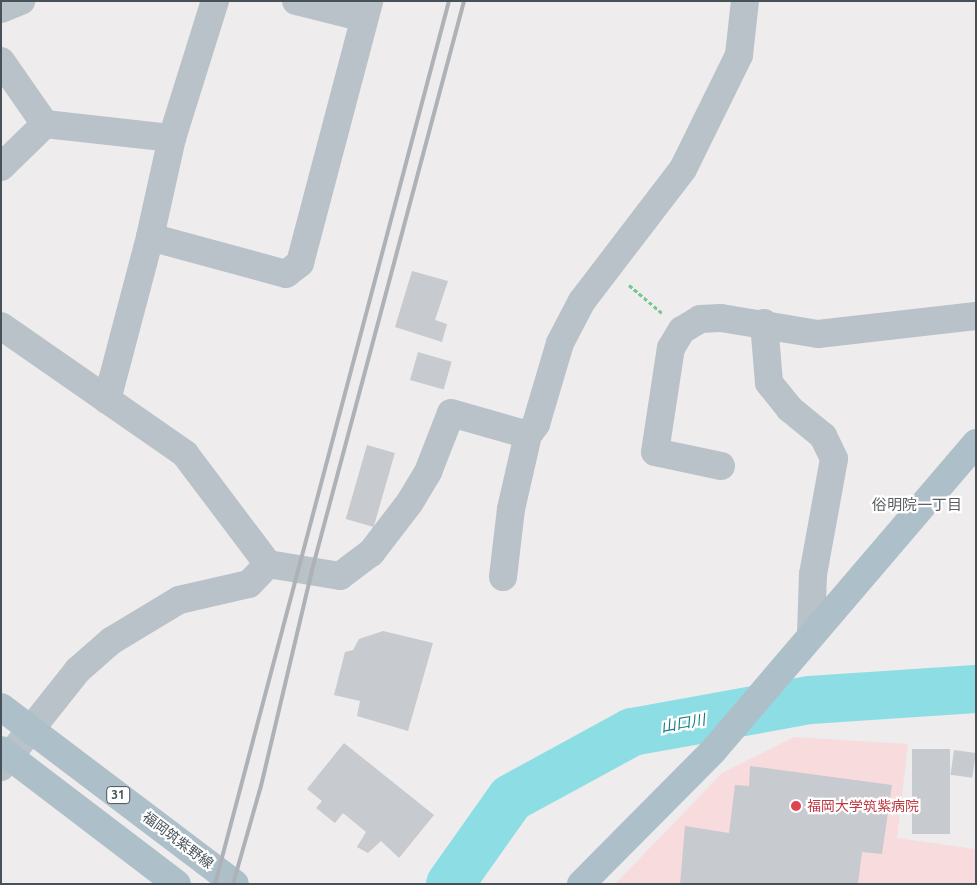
<!DOCTYPE html>
<html>
<head>
<meta charset="utf-8">
<style>
  body { margin:0 }
  #map { position:relative; width:977px; height:885px; overflow:hidden; background:#eeecec; font-family:Ubuntu,"Noto Sans JP",sans-serif }
  div>[style] { position:absolute }
  .medical>* { inset:0; background:#f8dcdd }
  .river>* { height:48px; margin:-24px; padding:0 24px; transform-origin:24px; border-radius:24px; background:#8cdee4 }
  .building>* { inset:0; background:#c7cace; transform-origin:0 0 }
  .path>* { height:3px; margin-top:-1.5px; transform-origin:0; background:repeating-linear-gradient(90deg,#76c694 0 4px,transparent 0 6.5px) }
  .minor>* { height:28px; margin:-14px; padding:0 14px; transform-origin:14px; border-radius:14px; background:#b8c2c8 }
  .major>* { height:28px; margin:-14px; padding:0 14px; transform-origin:14px; border-radius:14px; background:#adbfc9 }
  .rail>* { height:4px; margin:-2px; padding:0 2px; transform-origin:2px; border-radius:2px; background:#aeb2b6 }
  .dots>* { width:14px; height:14px; translate:-50% -50%; box-sizing:border-box; border:2px solid #fff; border-radius:50% }
  span { translate:-50% -50%; white-space:nowrap; text-align:center; line-height:1.15; -webkit-text-stroke:4.5px #fff; paint-order:stroke }
  .shield-label span { padding:1px 4px; background:#fff; border:1px solid; border-radius:4px; -webkit-text-stroke-width:0 }
  .shield-label { font-size:12px; color:#465258; font-weight:700 }
  .health-label { font-size:14px; color:#be3a42 }
  .left { translate:0 -50%; text-align:left }
  .street-label { font-size:14px; color:#465258 }
  .neighbourhood-label { font-size:15px; color:#595d60 }
  .water-label { font-size:15px; color:#157e85; font-style:italic }
  .frame { position:absolute; inset:0; border:2px solid #465258; pointer-events:none }
</style>
</head>
<body>
<div id="map">
  <div class="medical">
    <i style="clip-path:polygon(794px 737px,908px 744px,897px 838px,976px 849px,976px 884px,615px 884px,722px 773px)"></i>
  </div>
  <div class="river">
    <i style="left:450px;top:884px;width:105px;rotate:-54.7deg"></i>
    <i style="left:511px;top:798px;width:138px;rotate:-28.6deg"></i>
    <i style="left:632px;top:732px;width:181px;rotate:-10.2deg"></i>
    <i style="left:810px;top:700px;width:166px;rotate:-3.8deg"></i>
  </div>
  <div class="building">
    <i style="clip-path:polygon(412px 271px,448px 281px,435px 320px,447px 324px,442px 342px,395px 327px)"></i>
    <i style="left:418px;top:352px;width:35px;height:29px;rotate:16deg"></i>
    <i style="left:367px;top:445px;width:29px;height:77px;rotate:16deg"></i>
    <i style="clip-path:polygon(383px 631px,433px 643px,408px 731px,357px 716px,360px 701px,334px 695px,345px 652px,353px 650px,359px 639px)"></i>
    <i style="clip-path:polygon(344px 743px,434px 815px,399px 858px,381px 841px,368px 853px,357px 847px,366px 832px,343px 813px,335px 823px,316px 808px,322px 801px,307px 789px)"></i>
    <i style="left:912px;top:749px;width:38px;height:85px"></i>
    <i style="left:954px;top:750px;width:22px;height:25px;rotate:8deg"></i>
    <i style="clip-path:polygon(750px 766px,892px 785px,882px 854px,862px 852px,858px 884px,680px 884px,685px 826px,729px 833px,735px 785px,749px 786px)"></i>
  </div>
  <div class="path">
    <i style="left:629px;top:285px;width:43px;rotate:40.3deg"></i>
  </div>
  <div class="minor">
    <i style="left:296px;top:1px;width:70px;rotate:14deg"></i>
    <i style="left:1px;top:9px;width:22px;rotate:-22deg"></i>
    <i style="left:1px;top:61px;width:77px;rotate:55.1deg"></i>
    <i style="left:1px;top:167px;width:62px;rotate:-44.3deg"></i>
    <i style="left:45px;top:124px;width:128px;rotate:6.3deg"></i>
    <i style="left:150px;top:237px;width:141px;rotate:15.2deg"></i>
    <i style="left:286px;top:274px;width:18px;rotate:-38deg"></i>
    <i style="left:300px;top:263px;width:271px;rotate:-75.2deg"></i>
    <i style="left:764px;top:323px;width:60px;rotate:85.2deg"></i>
    <i style="left:769px;top:383px;width:33px;rotate:51deg"></i>
    <i style="left:790px;top:409px;width:43px;rotate:39.3deg"></i>
    <i style="left:823px;top:436px;width:25px;rotate:64deg"></i>
    <i style="left:834px;top:459px;width:117px;rotate:100.3deg"></i>
    <i style="left:813px;top:574px;width:61px;rotate:91.9deg"></i>
    <i style="left:1px;top:326px;width:224px;rotate:34.8deg"></i>
    <i style="left:185px;top:454px;width:138px;rotate:53deg"></i>
    <i style="left:268px;top:564px;width:73px;rotate:9.5deg"></i>
    <i style="left:340px;top:576px;width:39px;rotate:-37deg"></i>
    <i style="left:371px;top:553px;width:64px;rotate:-52.6deg"></i>
    <i style="left:410px;top:502px;width:35px;rotate:-59deg"></i>
    <i style="left:428px;top:472px;width:63px;rotate:-68.7deg"></i>
    <i style="left:451px;top:413px;width:80px;rotate:15.9deg"></i>
    <i style="left:528px;top:435px;width:14px;rotate:-54deg"></i>
    <i style="left:536px;top:424px;width:84px;rotate:-73.5deg"></i>
    <i style="left:560px;top:343px;width:47px;rotate:-62.4deg"></i>
    <i style="left:582px;top:301px;width:166px;rotate:-52.6deg"></i>
    <i style="left:683px;top:169px;width:127px;rotate:-63.8deg"></i>
    <i style="left:739px;top:55px;width:54px;rotate:-83.7deg"></i>
    <i style="left:107px;top:400px;width:169px;rotate:-75.2deg"></i>
    <i style="left:150px;top:237px;width:101px;rotate:-77.5deg"></i>
    <i style="left:172px;top:138px;width:144px;rotate:-72.6deg"></i>
    <i style="left:721px;top:466px;width:67px;rotate:-168deg"></i>
    <i style="left:655px;top:452px;width:105px;rotate:-81.3deg"></i>
    <i style="left:671px;top:348px;width:21px;rotate:-59deg"></i>
    <i style="left:682px;top:330px;width:21px;rotate:-31deg"></i>
    <i style="left:700px;top:319px;width:21px;rotate:-3deg"></i>
    <i style="left:721px;top:318px;width:98px;rotate:9.4deg"></i>
    <i style="left:818px;top:334px;width:159px;rotate:-6.5deg"></i>
    <i style="left:503px;top:577px;width:68px;rotate:-83.3deg"></i>
    <i style="left:511px;top:509px;width:76px;rotate:-77.1deg"></i>
    <i style="left:1px;top:767px;width:124px;rotate:-51.6deg"></i>
    <i style="left:78px;top:670px;width:44px;rotate:-41.3deg"></i>
    <i style="left:111px;top:641px;width:79px;rotate:-31.1deg"></i>
    <i style="left:179px;top:600px;width:72px;rotate:-12.9deg"></i>
    <i style="left:249px;top:584px;width:28px;rotate:-46deg"></i>
  </div>
  <div class="major">
    <i style="left:1px;top:707px;width:293px;rotate:37.1deg"></i>
    <i style="left:1px;top:750px;width:221px;rotate:37.3deg"></i>
    <i style="left:581px;top:884px;width:187px;rotate:-45.2deg"></i>
    <i style="left:713px;top:751px;width:405px;rotate:-49.5deg"></i>
  </div>
  <div class="rail">
    <i style="left:215px;top:884px;width:913px;rotate:-75.16deg"></i>
    <i style="left:233px;top:884px;width:102px;rotate:-74.1deg"></i>
    <i style="left:261px;top:786px;width:222px;rotate:-76.7deg"></i>
    <i style="left:312px;top:570px;width:589px;rotate:-75.04deg"></i>
  </div>
  <div class="dots">
    <i style="left:796px;top:806px;background:#e0444e"></i>
  </div>
  <div class="shield-label">
    <span style="left:118px;top:795px">31</span>
  </div>
  <div class="health-label">
    <span class="left" style="left:807px;top:806px">福岡大学筑紫病院</span>
  </div>
  <div class="street-label">
    <span style="left:178px;top:840px;rotate:37deg">福岡筑紫野線</span>
  </div>
  <div class="neighbourhood-label">
    <span style="left:917px;top:505px">俗明院一丁目</span>
  </div>
  <div class="water-label">
    <span style="left:683px;top:723px;rotate:-10deg">山口川</span>
  </div>
  <div class="frame"></div>
</div>
</body>
</html>
